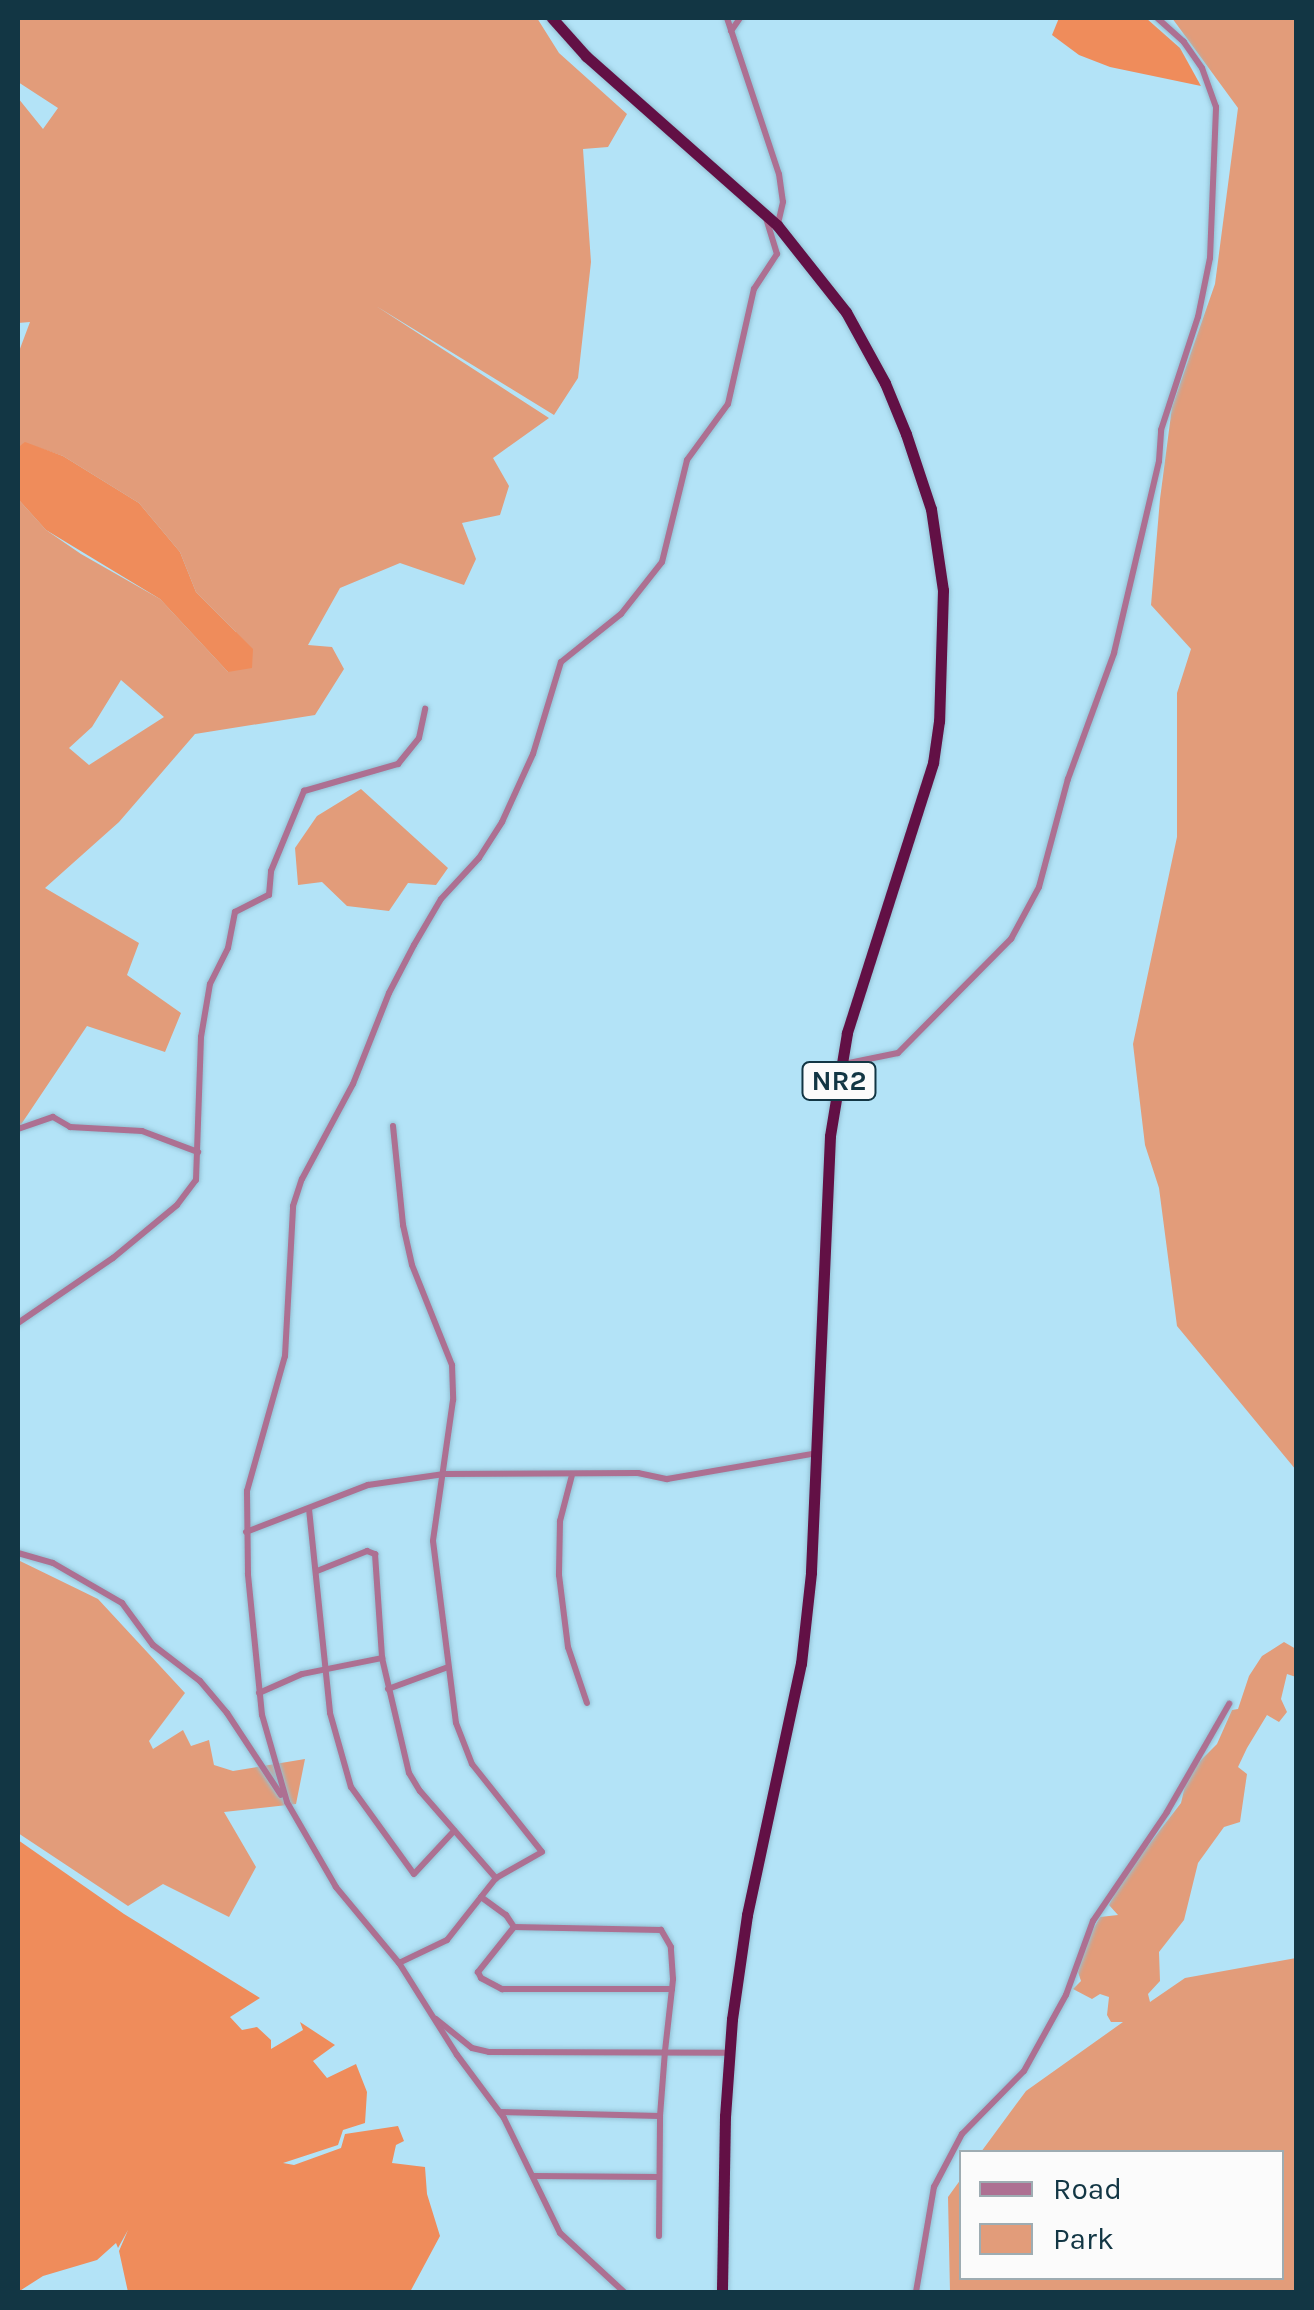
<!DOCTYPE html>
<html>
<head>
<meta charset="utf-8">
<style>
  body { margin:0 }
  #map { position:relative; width:1314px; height:2310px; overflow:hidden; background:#b3e3f7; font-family:Karla,sans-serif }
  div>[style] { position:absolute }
  .green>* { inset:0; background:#e29c7a }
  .forest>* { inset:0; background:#ef8c5b }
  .roads { filter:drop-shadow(0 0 2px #93c0d3) drop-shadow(0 0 2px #93c0d3) }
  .minor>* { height:6px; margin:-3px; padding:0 3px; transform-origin:3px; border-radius:3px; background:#ad7092 }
  .trunk>* { height:11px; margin:-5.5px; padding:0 5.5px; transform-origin:5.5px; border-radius:5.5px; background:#621045 }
  span { translate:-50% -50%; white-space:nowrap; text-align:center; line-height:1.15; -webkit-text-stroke:8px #fbfbfb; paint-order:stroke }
  .shield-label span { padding:2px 8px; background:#fbfbfb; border:2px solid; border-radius:8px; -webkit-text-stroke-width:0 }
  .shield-label { font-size:28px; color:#123644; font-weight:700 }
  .frame { position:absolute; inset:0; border:20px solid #123644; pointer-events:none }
  .legend { position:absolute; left:959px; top:2150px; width:325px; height:130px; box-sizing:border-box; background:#fbfbfb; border:2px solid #9eacb2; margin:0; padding:12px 18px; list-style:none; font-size:30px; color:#123644 }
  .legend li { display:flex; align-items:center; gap:20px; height:50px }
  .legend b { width:50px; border:2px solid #9eacb2 }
</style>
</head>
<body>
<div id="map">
  <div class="green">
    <i style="clip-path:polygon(evenodd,18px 18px,537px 18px,559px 53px,627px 114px,608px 147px,583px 149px,591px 262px,578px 378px,554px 415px,376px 306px,549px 418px,493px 458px,509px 486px,500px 515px,462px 523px,476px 559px,464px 585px,400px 563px,340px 588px,308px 645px,332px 647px,344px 669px,315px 715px,195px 734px,119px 822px,45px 888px,139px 943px,127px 975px,181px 1013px,165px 1052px,87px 1026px,18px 1129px,18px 499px,46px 530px,81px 554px,160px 599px,228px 672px,236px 632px,196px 592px,180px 552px,139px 503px,63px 456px,25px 443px,18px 447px,18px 354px,30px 322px,18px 323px,18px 98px,43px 129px,58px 108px,18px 82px,18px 18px,121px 680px,164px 717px,89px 765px,69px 748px,92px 727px,121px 680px)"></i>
    <i style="clip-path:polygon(1172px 18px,1296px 18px,1296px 1470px,1177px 1326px,1159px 1188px,1145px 1145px,1133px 1044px,1177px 837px,1177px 693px,1191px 649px,1151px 605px,1160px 499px,1172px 407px,1215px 284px,1238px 108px)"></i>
    <i style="clip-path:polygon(361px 789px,448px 868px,436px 885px,408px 883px,389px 911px,347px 906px,322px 882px,298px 885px,295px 848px,317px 816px)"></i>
    <i style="clip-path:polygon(18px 1560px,98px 1599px,185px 1693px,149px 1741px,153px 1749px,183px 1730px,191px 1746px,209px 1740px,214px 1765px,233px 1771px,305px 1759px,296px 1804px,224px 1812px,256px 1867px,229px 1917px,163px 1884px,128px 1906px,18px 1833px)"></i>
    <i style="clip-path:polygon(1284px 1642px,1296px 1649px,1296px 1677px,1287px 1674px,1281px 1699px,1287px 1712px,1279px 1722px,1267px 1715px,1247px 1748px,1238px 1767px,1247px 1774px,1240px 1822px,1224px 1827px,1198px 1863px,1184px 1920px,1159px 1952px,1160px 1981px,1148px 1994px,1150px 2002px,1185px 1978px,1296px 1958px,1296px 2292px,950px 2292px,948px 2197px,961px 2179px,962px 2278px,1282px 2278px,1282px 2152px,981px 2152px,1026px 2091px,1123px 2022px,1111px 2022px,1107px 2015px,1109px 1997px,1100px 1994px,1092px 1999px,1073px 1989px,1081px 1981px,1078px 1972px,1086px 1942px,1100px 1917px,1118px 1915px,1109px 1905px,1123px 1878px,1181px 1803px,1188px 1773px,1217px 1744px,1232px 1710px,1238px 1709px,1249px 1676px,1262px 1656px)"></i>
  </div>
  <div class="forest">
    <i style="clip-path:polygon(1059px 18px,1146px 18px,1180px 48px,1201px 86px,1110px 67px,1079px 55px,1052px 35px)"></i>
    <i style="clip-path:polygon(25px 442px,63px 456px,139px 503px,180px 552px,196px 592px,253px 649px,252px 668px,228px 672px,160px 599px,46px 530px,18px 499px,18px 447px)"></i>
    <i style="clip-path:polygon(18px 1840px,124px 1914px,260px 1998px,230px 2017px,242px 2030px,257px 2027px,271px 2040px,271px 2049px,303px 2030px,300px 2022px,335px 2045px,313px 2061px,327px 2078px,356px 2064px,367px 2092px,365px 2123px,343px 2130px,338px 2145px,283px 2163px,294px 2165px,341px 2148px,345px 2134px,398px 2126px,404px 2141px,396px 2145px,392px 2163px,425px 2167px,427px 2194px,440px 2236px,410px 2292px,128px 2292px,119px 2251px,128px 2230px,118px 2248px,116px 2243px,97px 2260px,43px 2276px,18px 2292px)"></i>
  </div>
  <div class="roads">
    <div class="minor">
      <i style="left:727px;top:18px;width:164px;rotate:71.6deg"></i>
      <i style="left:779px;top:174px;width:28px;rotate:82deg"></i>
      <i style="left:783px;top:202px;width:23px;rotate:103deg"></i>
      <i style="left:731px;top:31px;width:16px;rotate:-55deg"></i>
      <i style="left:844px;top:1064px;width:55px;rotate:-11.5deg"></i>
      <i style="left:898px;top:1053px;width:161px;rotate:-45.3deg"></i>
      <i style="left:1011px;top:939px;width:59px;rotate:-61.7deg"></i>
      <i style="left:1039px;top:887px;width:112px;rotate:-75deg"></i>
      <i style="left:1068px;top:779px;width:134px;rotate:-69.9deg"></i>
      <i style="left:1114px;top:653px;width:197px;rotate:-76.8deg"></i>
      <i style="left:1159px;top:461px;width:31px;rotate:-86deg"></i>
      <i style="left:1161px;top:430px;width:119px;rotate:-71.9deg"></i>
      <i style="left:1198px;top:317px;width:60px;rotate:-78.5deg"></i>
      <i style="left:1210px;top:258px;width:151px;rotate:-87.7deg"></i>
      <i style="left:1216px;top:107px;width:41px;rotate:-109.7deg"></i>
      <i style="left:1202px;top:68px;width:32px;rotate:-125deg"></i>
      <i style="left:1184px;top:42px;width:36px;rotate:-138deg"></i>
      <i style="left:393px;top:1126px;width:100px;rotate:84.2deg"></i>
      <i style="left:403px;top:1225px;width:41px;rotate:77.3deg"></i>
      <i style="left:412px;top:1265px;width:108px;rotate:68.2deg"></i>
      <i style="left:452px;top:1365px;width:35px;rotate:88deg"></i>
      <i style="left:453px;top:1400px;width:142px;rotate:98.1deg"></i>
      <i style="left:433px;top:1541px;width:183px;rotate:82.8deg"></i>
      <i style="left:456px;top:1723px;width:44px;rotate:68.7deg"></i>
      <i style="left:472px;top:1764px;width:112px;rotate:51.5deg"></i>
      <i style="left:542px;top:1852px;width:53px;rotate:150.5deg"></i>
      <i style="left:496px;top:1878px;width:79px;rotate:128.3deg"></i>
      <i style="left:447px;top:1940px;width:53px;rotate:154.4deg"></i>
      <i style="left:18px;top:1129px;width:37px;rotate:-19deg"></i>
      <i style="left:53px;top:1117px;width:20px;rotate:30deg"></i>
      <i style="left:70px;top:1127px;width:72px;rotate:3.2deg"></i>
      <i style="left:142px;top:1131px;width:60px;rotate:20.6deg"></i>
      <i style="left:18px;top:1323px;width:115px;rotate:-34.4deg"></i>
      <i style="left:113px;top:1258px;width:83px;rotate:-39.6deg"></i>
      <i style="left:177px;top:1205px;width:31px;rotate:-53deg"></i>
      <i style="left:196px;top:1180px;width:143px;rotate:-88deg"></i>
      <i style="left:201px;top:1037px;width:54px;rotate:-80.4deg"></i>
      <i style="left:210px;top:984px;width:40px;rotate:-63.4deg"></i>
      <i style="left:228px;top:948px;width:37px;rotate:-79deg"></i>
      <i style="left:235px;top:912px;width:38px;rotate:-27deg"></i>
      <i style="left:269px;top:895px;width:24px;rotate:-85deg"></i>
      <i style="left:271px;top:871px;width:87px;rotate:-67.6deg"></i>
      <i style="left:304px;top:791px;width:98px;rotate:-16deg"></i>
      <i style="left:398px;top:764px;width:33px;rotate:-51deg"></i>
      <i style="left:419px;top:738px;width:30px;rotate:-78deg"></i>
      <i style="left:572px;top:1475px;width:48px;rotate:104.6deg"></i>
      <i style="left:560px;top:1521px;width:54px;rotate:91.1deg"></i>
      <i style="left:559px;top:1575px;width:73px;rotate:82.9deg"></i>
      <i style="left:568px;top:1647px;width:59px;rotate:71.3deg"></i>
      <i style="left:309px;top:1509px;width:205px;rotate:84.1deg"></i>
      <i style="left:330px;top:1713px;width:77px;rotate:74.2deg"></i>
      <i style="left:351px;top:1787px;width:107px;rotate:54.1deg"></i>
      <i style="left:414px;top:1874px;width:59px;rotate:-47.1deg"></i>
      <i style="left:246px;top:1532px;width:131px;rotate:-21.1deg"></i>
      <i style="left:368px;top:1485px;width:77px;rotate:-8.2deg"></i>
      <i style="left:444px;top:1474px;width:194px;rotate:-0.3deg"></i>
      <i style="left:638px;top:1473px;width:30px;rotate:12deg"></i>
      <i style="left:667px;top:1479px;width:152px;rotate:-9.8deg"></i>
      <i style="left:18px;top:1553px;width:36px;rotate:16deg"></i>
      <i style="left:53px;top:1563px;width:80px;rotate:30.1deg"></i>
      <i style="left:122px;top:1603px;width:52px;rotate:53.6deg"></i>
      <i style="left:153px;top:1645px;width:59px;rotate:37.5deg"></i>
      <i style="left:200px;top:1681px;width:42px;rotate:49.8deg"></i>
      <i style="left:227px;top:1713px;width:98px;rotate:56.6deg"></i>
      <i style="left:317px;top:1571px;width:54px;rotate:-21.8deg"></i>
      <i style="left:367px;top:1551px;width:9px;rotate:21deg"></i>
      <i style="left:375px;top:1554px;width:104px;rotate:86.1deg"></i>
      <i style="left:382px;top:1658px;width:118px;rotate:76.8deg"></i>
      <i style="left:409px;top:1773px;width:21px;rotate:59deg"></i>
      <i style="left:420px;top:1791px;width:116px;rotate:48.9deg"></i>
      <i style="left:388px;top:1689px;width:64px;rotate:-20.1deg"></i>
      <i style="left:259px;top:1693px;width:47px;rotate:-23.8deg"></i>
      <i style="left:302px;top:1674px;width:82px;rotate:-11.3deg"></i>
      <i style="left:481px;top:1897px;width:31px;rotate:36deg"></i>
      <i style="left:506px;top:1915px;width:14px;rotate:56deg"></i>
      <i style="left:436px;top:2019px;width:46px;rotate:38.9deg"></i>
      <i style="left:472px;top:2048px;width:17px;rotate:13deg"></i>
      <i style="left:489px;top:2052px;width:239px;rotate:0.2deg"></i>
      <i style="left:500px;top:2112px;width:160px;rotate:1.4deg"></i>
      <i style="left:534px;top:2176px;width:125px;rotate:0.5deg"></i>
      <i style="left:659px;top:2236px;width:120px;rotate:-89.5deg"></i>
      <i style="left:660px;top:2116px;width:65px;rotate:-85.6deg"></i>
      <i style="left:665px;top:2051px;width:62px;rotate:-83.6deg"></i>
      <i style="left:672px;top:1989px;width:10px;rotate:-84deg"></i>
      <i style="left:673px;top:1979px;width:32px;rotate:-94deg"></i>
      <i style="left:671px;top:1947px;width:20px;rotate:-120deg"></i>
      <i style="left:661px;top:1930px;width:147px;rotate:-178.8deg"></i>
      <i style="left:514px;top:1927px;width:58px;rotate:128.7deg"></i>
      <i style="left:478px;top:1972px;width:7px;rotate:63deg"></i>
      <i style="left:481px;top:1978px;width:24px;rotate:28deg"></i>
      <i style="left:502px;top:1989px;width:170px"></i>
      <i style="left:624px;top:2292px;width:87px;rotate:-137.3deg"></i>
      <i style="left:560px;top:2233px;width:128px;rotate:-116deg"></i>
      <i style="left:504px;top:2118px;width:79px;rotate:-126.7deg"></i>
      <i style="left:457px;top:2055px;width:109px;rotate:-122.2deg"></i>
      <i style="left:399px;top:1963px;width:99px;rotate:-129.7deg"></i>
      <i style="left:336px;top:1887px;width:98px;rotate:-120deg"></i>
      <i style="left:287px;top:1802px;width:91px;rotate:-106deg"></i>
      <i style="left:262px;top:1715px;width:142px;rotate:-95.7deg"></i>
      <i style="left:248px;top:1574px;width:83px;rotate:-90.7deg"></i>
      <i style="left:247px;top:1491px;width:140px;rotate:-74.3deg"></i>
      <i style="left:285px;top:1356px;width:150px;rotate:-86.9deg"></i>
      <i style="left:293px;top:1206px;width:28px;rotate:-72deg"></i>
      <i style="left:302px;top:1179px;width:108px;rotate:-61.8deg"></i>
      <i style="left:353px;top:1084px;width:98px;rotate:-68.4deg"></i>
      <i style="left:389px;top:993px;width:54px;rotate:-62.5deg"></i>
      <i style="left:414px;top:945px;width:53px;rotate:-59.6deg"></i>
      <i style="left:441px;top:899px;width:56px;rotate:-47.2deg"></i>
      <i style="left:479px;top:858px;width:43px;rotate:-57.4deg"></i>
      <i style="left:502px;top:822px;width:75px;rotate:-65.5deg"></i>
      <i style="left:533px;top:754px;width:96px;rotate:-73.1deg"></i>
      <i style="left:561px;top:662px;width:77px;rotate:-38.7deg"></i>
      <i style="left:621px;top:614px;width:66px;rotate:-51.7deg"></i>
      <i style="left:662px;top:562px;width:105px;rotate:-76.2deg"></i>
      <i style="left:687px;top:460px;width:69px;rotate:-53.8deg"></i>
      <i style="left:728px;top:404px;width:118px;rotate:-77.3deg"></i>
      <i style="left:754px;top:289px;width:42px;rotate:-56.7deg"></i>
      <i style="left:777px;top:254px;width:37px;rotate:-107deg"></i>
      <i style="left:916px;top:2292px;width:107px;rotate:-80.3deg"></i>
      <i style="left:934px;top:2187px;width:60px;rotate:-62.2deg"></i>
      <i style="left:962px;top:2134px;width:88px;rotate:-45.5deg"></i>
      <i style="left:1024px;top:2071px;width:87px;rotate:-61.1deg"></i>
      <i style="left:1066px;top:1995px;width:79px;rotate:-70deg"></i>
      <i style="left:1093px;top:1921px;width:132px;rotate:-55.8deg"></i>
      <i style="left:1167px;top:1812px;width:125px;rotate:-60.1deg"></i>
    </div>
    <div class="trunk">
      <i style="left:552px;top:18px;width:51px;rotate:48.2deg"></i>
      <i style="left:586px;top:56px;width:255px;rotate:41.5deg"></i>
      <i style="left:777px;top:225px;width:111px;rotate:51.6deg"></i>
      <i style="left:846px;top:312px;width:81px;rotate:61.2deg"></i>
      <i style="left:885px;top:383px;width:55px;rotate:67.6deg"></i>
      <i style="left:906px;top:434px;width:79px;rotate:71.6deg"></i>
      <i style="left:931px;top:509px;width:82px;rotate:81.6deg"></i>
      <i style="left:943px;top:590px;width:131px;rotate:91.7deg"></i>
      <i style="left:939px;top:721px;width:42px;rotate:98.1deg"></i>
      <i style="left:933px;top:763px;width:283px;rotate:107.7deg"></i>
      <i style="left:847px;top:1033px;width:104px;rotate:99.4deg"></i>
      <i style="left:830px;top:1136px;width:437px;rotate:92.5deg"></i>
      <i style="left:811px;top:1573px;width:91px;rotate:96.3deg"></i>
      <i style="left:801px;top:1663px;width:258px;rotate:102.1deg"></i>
      <i style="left:747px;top:1915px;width:105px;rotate:98.2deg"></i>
      <i style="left:732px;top:2019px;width:97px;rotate:94.1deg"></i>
      <i style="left:725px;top:2116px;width:176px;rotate:91deg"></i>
    </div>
  </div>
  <div class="shield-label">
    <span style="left:839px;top:1081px">NR2</span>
  </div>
  <div class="frame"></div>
  <ul class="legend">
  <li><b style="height:12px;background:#ad7092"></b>Road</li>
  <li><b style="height:28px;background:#e29c7a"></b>Park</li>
  </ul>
</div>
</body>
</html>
